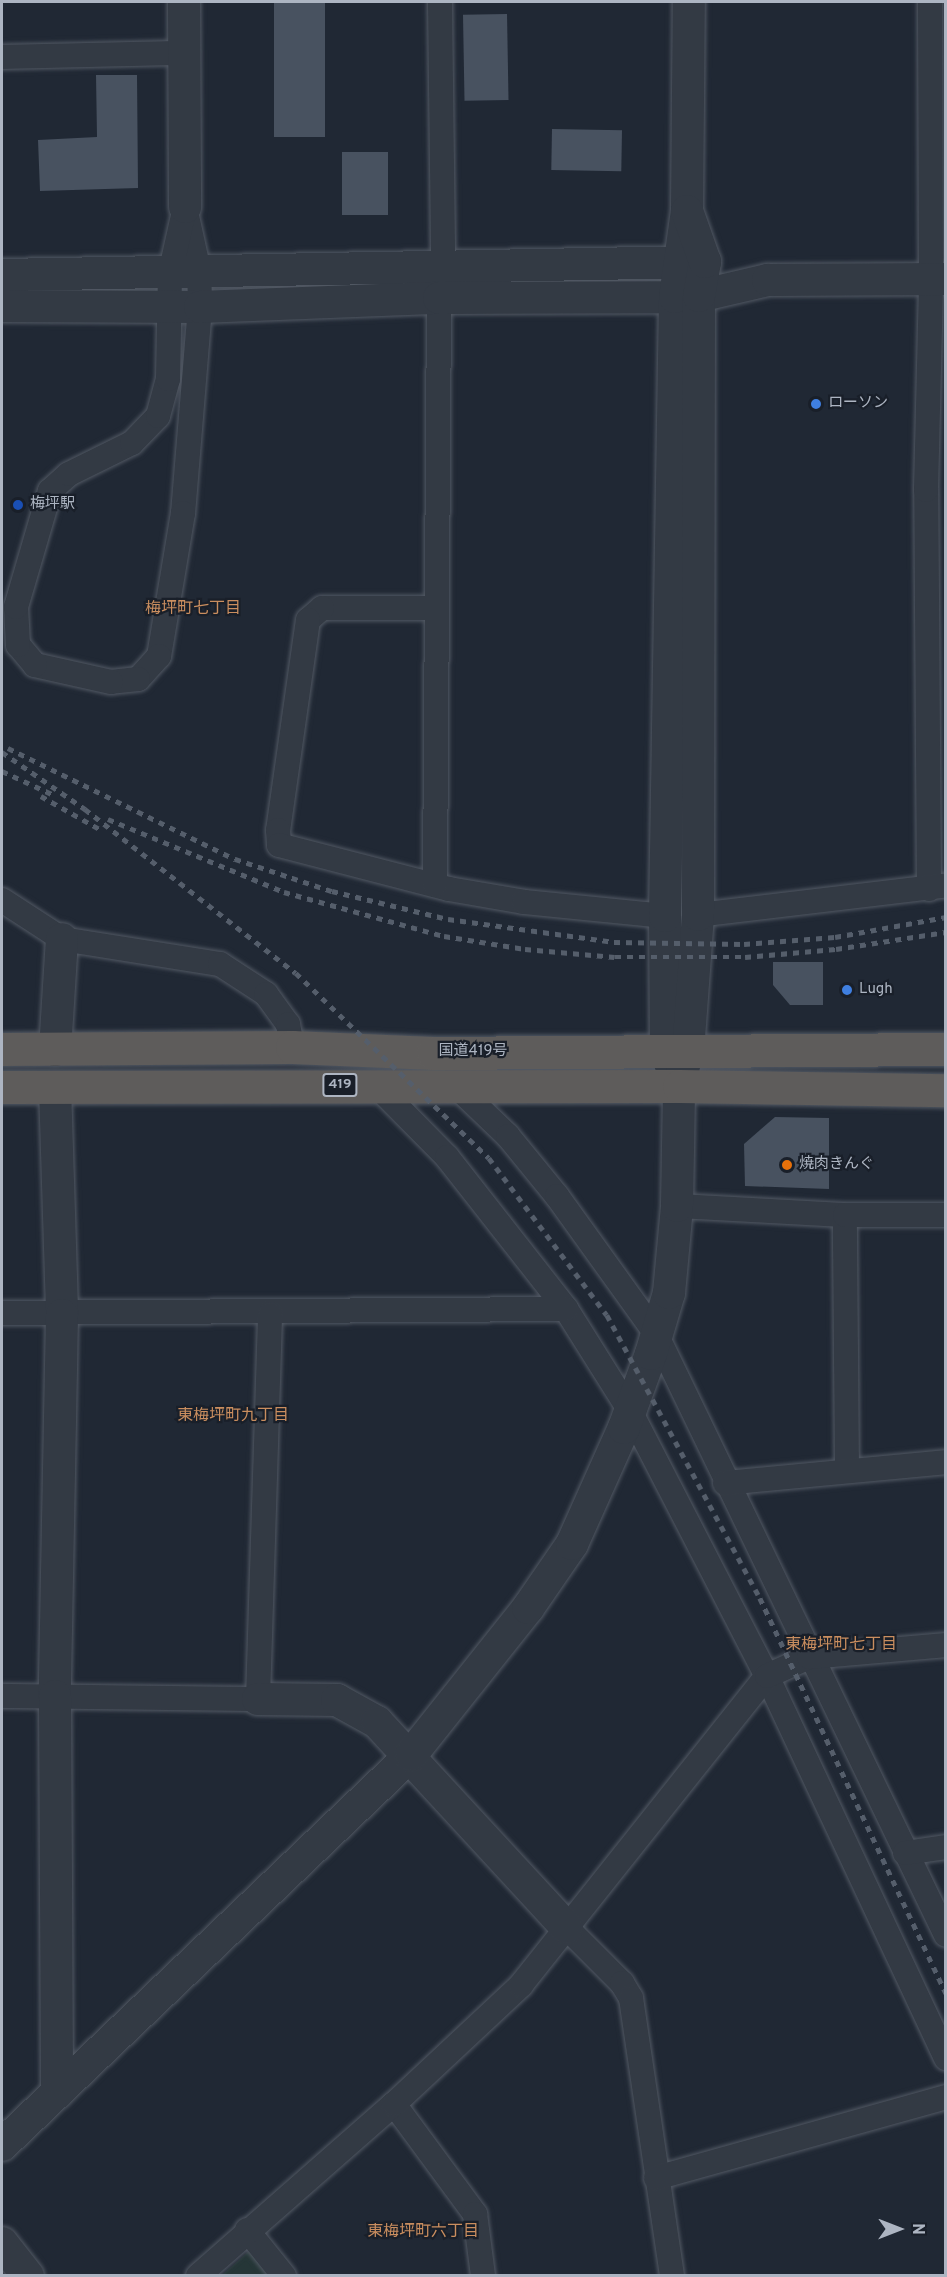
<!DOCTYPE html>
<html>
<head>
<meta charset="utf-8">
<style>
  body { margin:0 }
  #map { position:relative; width:947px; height:2277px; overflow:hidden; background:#202834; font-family:Overpass,"Noto Sans JP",sans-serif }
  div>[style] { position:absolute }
  .green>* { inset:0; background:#253637 }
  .building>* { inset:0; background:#485260; transform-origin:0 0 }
  .roads { filter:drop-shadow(0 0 2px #515863) drop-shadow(0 0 2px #515863) }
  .minor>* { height:24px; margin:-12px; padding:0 12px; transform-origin:12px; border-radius:12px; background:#333a44 }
  .tertiary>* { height:32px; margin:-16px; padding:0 16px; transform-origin:16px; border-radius:16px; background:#333a44 }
  .trunk>* { height:33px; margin:-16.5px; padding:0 16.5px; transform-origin:16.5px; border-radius:16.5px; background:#5e5c5b }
  .rail>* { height:4.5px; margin-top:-2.25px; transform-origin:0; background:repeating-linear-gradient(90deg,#555e6b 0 6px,transparent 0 12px) }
  .dots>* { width:16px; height:16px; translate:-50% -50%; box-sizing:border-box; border:3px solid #191f29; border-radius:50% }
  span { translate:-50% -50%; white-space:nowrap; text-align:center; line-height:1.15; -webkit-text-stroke:4.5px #191f29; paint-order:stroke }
  .shield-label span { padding:2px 4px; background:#191f29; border:2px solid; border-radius:4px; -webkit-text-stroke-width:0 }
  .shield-label { font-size:14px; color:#adb5c2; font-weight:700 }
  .poi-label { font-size:15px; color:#adb5c2 }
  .left { translate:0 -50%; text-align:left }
  .street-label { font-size:15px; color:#adb5c2 }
  .neighbourhood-label { font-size:16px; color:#ca8e5f }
  .frame { position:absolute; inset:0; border:3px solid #adb5c2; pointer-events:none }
  .north { position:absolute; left:869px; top:2199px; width:60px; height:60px; -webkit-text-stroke:4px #191f29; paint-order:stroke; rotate:90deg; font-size:16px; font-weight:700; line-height:24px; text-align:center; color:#adb5c2 }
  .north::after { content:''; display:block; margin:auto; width:21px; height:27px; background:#adb5c2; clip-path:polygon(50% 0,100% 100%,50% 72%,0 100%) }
</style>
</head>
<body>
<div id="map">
  <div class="green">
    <i style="clip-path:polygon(249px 2251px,270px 2276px,221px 2276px)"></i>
  </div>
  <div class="building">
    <i style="left:274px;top:2px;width:51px;height:135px"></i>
    <i style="left:507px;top:14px;width:86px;height:44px;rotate:89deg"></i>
    <i style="clip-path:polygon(96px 75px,137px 75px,138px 188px,40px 191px,38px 140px,97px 137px)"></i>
    <i style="left:552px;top:129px;width:70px;height:41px;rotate:1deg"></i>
    <i style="left:342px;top:152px;width:46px;height:63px"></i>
    <i style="clip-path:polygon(773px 962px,823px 962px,823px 1005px,790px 1005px,773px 985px)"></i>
    <i style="clip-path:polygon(775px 1117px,829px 1118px,829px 1189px,745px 1186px,744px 1144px)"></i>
  </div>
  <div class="roads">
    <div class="minor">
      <i style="left:440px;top:2px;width:264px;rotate:89.3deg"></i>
      <i style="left:2px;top:57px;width:183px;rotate:-1.3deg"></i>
      <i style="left:185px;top:207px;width:66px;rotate:77.7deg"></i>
      <i style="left:199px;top:271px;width:36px;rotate:88deg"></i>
      <i style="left:200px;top:307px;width:207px;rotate:94.7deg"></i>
      <i style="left:183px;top:513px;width:145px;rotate:99.5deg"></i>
      <i style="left:159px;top:656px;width:31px;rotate:132deg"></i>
      <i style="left:138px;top:679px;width:27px;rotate:174deg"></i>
      <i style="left:111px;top:682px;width:78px;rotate:-167.4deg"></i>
      <i style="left:35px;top:665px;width:26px;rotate:-130deg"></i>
      <i style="left:18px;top:645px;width:38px;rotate:-93deg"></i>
      <i style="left:16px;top:607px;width:121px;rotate:-73.7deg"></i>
      <i style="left:50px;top:491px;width:25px;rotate:-42deg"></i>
      <i style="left:69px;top:474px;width:70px;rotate:-26.2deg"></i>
      <i style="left:132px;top:443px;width:37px;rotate:-46deg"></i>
      <i style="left:158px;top:416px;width:38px;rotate:-75deg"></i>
      <i style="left:168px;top:379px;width:105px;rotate:-88.9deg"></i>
      <i style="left:170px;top:274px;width:69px;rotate:-77.4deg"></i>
      <i style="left:437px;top:608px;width:115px;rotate:180deg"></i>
      <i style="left:322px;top:608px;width:18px;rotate:139deg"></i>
      <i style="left:308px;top:620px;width:212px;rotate:98.1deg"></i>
      <i style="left:278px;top:830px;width:15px;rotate:86deg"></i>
      <i style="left:279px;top:845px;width:176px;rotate:14.5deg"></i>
      <i style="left:449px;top:889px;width:76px;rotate:9.8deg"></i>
      <i style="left:524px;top:902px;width:142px;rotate:5.7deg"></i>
      <i style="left:435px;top:885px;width:587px;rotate:-89.61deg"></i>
      <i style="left:929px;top:889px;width:399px;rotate:-90.4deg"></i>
      <i style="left:926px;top:490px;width:210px;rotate:-88.6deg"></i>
      <i style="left:931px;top:280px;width:278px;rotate:-90.2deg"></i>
      <i style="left:2px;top:900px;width:72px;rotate:33deg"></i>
      <i style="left:62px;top:939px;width:160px;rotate:9deg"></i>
      <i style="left:220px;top:964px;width:55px;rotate:33.1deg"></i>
      <i style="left:266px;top:994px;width:37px;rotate:54deg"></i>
      <i style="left:288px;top:1024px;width:23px;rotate:80deg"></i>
      <i style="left:698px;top:915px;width:247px;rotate:-6.8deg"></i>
      <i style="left:376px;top:1085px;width:101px;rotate:45.4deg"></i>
      <i style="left:447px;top:1157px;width:193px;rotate:51.9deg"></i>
      <i style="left:566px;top:1309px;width:120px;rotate:57.9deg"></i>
      <i style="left:630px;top:1411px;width:298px;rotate:62.7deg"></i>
      <i style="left:767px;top:1676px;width:422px;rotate:64.9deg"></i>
      <i style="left:458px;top:1088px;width:69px;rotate:43.8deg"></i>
      <i style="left:508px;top:1136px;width:77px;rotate:50.8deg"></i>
      <i style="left:557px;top:1196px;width:170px;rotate:54.3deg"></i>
      <i style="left:656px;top:1334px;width:667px;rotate:64.24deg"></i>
      <i style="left:677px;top:1206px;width:168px;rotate:3.1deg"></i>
      <i style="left:2px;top:1313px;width:564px;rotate:-0.41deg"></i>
      <i style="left:847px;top:1469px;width:254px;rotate:-90.5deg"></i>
      <i style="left:845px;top:1215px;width:101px"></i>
      <i style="left:725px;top:1483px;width:222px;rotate:-5.4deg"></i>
      <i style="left:2px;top:1696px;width:256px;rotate:0.7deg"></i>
      <i style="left:258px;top:1699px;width:385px;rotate:-88.2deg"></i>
      <i style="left:905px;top:1853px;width:41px;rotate:-8.3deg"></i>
      <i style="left:567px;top:1928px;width:78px;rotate:45deg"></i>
      <i style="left:622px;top:1983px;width:17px;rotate:59deg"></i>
      <i style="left:631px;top:1998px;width:281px;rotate:81.6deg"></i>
      <i style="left:394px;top:2104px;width:137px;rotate:53.6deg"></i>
      <i style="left:475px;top:2214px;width:63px;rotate:82.6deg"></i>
      <i style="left:656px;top:2178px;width:301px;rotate:-15.6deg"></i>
      <i style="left:247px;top:2230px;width:59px;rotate:51.2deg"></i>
      <i style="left:198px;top:2276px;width:261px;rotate:-41.3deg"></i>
      <i style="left:394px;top:2104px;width:174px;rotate:-43.1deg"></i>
      <i style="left:521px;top:1985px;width:395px;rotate:-51.5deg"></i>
      <i style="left:767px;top:1676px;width:46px;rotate:-24.3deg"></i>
      <i style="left:809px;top:1657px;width:138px;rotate:-5deg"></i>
    </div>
    <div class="tertiary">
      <i style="left:184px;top:2px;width:205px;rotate:89.7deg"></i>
      <i style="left:2px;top:275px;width:695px;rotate:-1.07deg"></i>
      <i style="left:2px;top:306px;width:198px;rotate:0.3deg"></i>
      <i style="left:200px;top:307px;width:239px;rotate:-2.2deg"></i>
      <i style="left:439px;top:298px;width:236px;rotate:-0.2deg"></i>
      <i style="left:675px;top:297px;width:24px;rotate:-2deg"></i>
      <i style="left:699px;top:296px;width:71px;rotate:-13.1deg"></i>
      <i style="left:768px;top:280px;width:178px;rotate:-0.3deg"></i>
      <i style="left:55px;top:1050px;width:111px;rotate:-86.4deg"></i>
      <i style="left:675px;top:1076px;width:26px;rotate:-111deg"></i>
      <i style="left:666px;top:1052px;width:136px;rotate:-90.4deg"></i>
      <i style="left:665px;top:916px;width:619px;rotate:-89.07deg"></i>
      <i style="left:675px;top:297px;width:87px;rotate:-82.1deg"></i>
      <i style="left:687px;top:211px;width:209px;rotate:-89.5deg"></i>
      <i style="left:55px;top:1087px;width:228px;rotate:88.2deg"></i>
      <i style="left:62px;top:1315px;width:381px;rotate:91.1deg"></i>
      <i style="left:55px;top:1696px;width:397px;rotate:89.7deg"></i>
      <i style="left:258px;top:1699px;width:79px;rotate:0.7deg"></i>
      <i style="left:337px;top:1700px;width:46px;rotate:28.8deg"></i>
      <i style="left:377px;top:1722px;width:280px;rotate:47.3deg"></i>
      <i style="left:2px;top:2145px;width:565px;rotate:-43.64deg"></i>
      <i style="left:411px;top:1755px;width:188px;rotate:-51.5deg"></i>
      <i style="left:528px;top:1608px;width:78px;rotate:-55.5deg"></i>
      <i style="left:572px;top:1544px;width:127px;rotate:-65.9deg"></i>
      <i style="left:624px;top:1428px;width:79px;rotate:-70deg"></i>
      <i style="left:651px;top:1354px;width:64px;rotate:-73.6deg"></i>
      <i style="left:669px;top:1293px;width:87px;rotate:-84.7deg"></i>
      <i style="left:677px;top:1206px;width:120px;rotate:-89deg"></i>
      <i style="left:679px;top:1086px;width:36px;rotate:-76deg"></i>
      <i style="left:688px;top:1051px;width:136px;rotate:-85.8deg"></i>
      <i style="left:698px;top:915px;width:619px;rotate:-89.91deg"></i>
      <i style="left:699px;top:296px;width:35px;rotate:-80deg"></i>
      <i style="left:705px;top:262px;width:54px;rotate:-109.4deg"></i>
      <i style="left:2px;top:2243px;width:42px;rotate:51.8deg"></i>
    </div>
    <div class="trunk">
      <i style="left:2px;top:1049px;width:290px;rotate:-0.4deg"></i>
      <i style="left:292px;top:1047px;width:141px;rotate:2.4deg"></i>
      <i style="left:433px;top:1053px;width:513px;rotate:-0.45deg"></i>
      <i style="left:2px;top:1087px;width:677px;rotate:-0.08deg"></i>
      <i style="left:679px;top:1086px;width:267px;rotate:0.9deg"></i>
    </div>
  </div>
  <div class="rail">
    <i style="left:8px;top:748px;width:253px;rotate:26.1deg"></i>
    <i style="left:235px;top:859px;width:102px;rotate:18.3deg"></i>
    <i style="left:332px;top:891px;width:119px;rotate:13.6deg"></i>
    <i style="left:448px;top:919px;width:168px;rotate:7.9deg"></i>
    <i style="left:614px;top:942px;width:130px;rotate:0.9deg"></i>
    <i style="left:744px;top:944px;width:91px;rotate:-4.4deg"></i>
    <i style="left:835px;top:937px;width:113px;rotate:-10.2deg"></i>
    <i style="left:2px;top:752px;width:101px;rotate:34.5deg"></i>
    <i style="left:85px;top:809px;width:267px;rotate:37.9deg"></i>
    <i style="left:296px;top:973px;width:267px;rotate:43.8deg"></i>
    <i style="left:489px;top:1158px;width:196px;rotate:53.1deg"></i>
    <i style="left:607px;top:1315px;width:322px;rotate:61.6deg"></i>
    <i style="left:760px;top:1598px;width:437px;rotate:64.8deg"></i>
    <i style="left:2px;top:771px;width:57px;rotate:24.8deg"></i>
    <i style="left:41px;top:796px;width:69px;rotate:29.5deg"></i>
    <i style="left:108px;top:819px;width:191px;rotate:22.5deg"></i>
    <i style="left:284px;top:892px;width:166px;rotate:15.4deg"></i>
    <i style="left:444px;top:936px;width:82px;rotate:9.1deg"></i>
    <i style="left:525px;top:949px;width:90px;rotate:5.1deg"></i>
    <i style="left:615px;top:957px;width:130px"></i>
    <i style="left:745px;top:957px;width:91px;rotate:-5deg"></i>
    <i style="left:836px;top:949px;width:111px;rotate:-8.8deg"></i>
  </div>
  <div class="dots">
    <i style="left:816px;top:404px;background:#3f7fe0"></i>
    <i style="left:18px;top:505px;background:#1a4fb4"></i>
    <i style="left:847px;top:990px;background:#3f7fe0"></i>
    <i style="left:787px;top:1165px;background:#e8710a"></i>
  </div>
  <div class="shield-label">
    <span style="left:340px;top:1085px">419</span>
  </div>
  <div class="poi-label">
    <span class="left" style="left:828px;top:404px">ローソン</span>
    <span class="left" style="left:30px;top:505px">梅坪駅</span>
    <span class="left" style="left:859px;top:990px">Lugh</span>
    <span class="left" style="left:799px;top:1165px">焼肉きんぐ</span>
  </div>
  <div class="street-label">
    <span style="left:473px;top:1052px">国道419号</span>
  </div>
  <div class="neighbourhood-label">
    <span style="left:193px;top:609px">梅坪町七丁目</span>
    <span style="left:233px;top:1416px">東梅坪町九丁目</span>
    <span style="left:841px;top:1645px">東梅坪町七丁目</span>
    <span style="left:423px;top:2232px">東梅坪町六丁目</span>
  </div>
  <div class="frame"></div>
  <div class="north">N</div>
</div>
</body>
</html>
